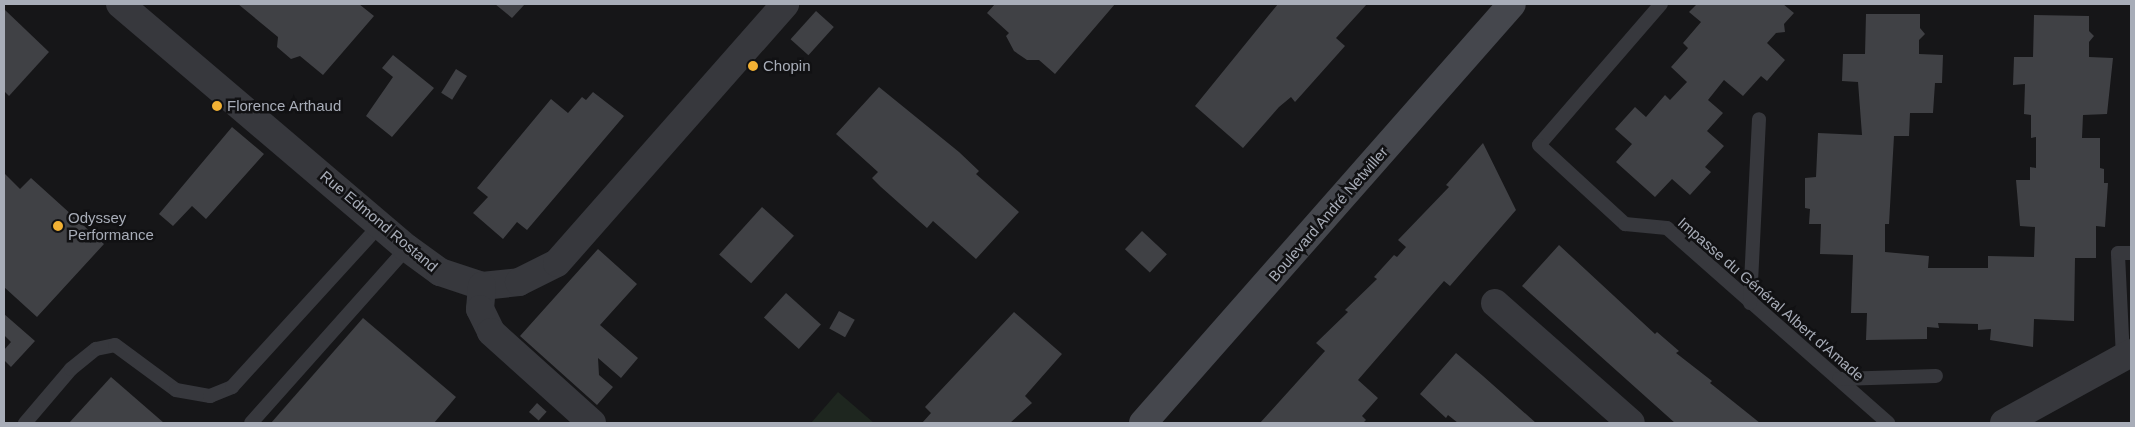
<!DOCTYPE html>
<html>
<head>
<meta charset="utf-8">
<style>
  body { margin:0 }
  #map { position:relative; width:2135px; height:427px; overflow:hidden; background:#161618; font-family:Helvetica,sans-serif }
  div>[style] { position:absolute }
  .green>* { inset:0; background:#1e261f }
  .building>* { inset:0; background:#404145; transform-origin:0 0 }
  .lane>* { height:14px; margin:-7px; padding:0 7px; transform-origin:7px; border-radius:7px; background:#37383d }
  .street>* { height:28px; margin:-14px; padding:0 14px; transform-origin:14px; border-radius:14px; background:#37383d }
  .secondary>* { height:28px; margin:-14px; padding:0 14px; transform-origin:14px; border-radius:14px; background:#45474d }
  .dots>* { width:14px; height:14px; translate:-50% -50%; box-sizing:border-box; border:2px solid #111113; border-radius:50% }
  span { translate:-50% -50%; white-space:nowrap; text-align:center; line-height:1.15; -webkit-text-stroke:5px #111113; paint-order:stroke }
  .poi-label { font-size:15px; color:#a8adb8 }
  .left { translate:0 -50%; text-align:left }
  .street-label { font-size:15px; color:#a8adb8 }
  .frame { position:absolute; inset:0; border:5px solid #a8adb8; pointer-events:none }
</style>
</head>
<body>
<div id="map">
  <div class="green">
    <i style="clip-path:polygon(838px 392px,874px 423px,811px 423px)"></i>
  </div>
  <div class="building">
    <i style="clip-path:polygon(238px 4px,359px 4px,374px 16px,323px 75px,300px 56px,291px 59px,277px 47px,278px 37px)"></i>
    <i style="clip-path:polygon(495px 4px,525px 4px,512px 18px)"></i>
    <i style="clip-path:polygon(995px 4px,1115px 4px,1055px 74px,1039px 60px,1027px 60px,1014px 51px,1006px 36px,1009px 33px,987px 13px)"></i>
    <i style="clip-path:polygon(1278px 4px,1367px 4px,1336px 38px,1345px 46px,1295px 102px,1291px 97px,1279px 107px,1243px 148px,1195px 106px)"></i>
    <i style="clip-path:polygon(1697px 4px,1783px 4px,1794px 13px,1784px 24px,1785px 32px,1776px 33px,1767px 43px,1785px 60px,1767px 81px,1761px 76px,1743px 96px,1724px 80px,1708px 100px,1723px 113px,1707px 131px,1724px 146px,1705px 167px,1711px 172px,1690px 195px,1672px 179px,1655px 197px,1616px 162px,1632px 144px,1615px 129px,1635px 107px,1646px 117px,1665px 95px,1670px 100px,1687px 82px,1671px 67px,1688px 48px,1683px 43px,1701px 22px,1689px 12px)"></i>
    <i style="clip-path:polygon(4px 9px,49px 52px,9px 96px,4px 91px)"></i>
    <i style="left:816px;top:11px;width:24px;height:38px;rotate:42deg"></i>
    <i style="clip-path:polygon(1866px 14px,1920px 14px,1920px 28px,1925px 34px,1919px 40px,1919px 54px,1943px 55px,1942px 83px,1935px 83px,1933px 113px,1910px 113px,1909px 136px,1894px 136px,1889px 224px,1885px 224px,1885px 252px,1929px 256px,1928px 268px,1988px 268px,1988px 256px,2034px 257px,2035px 227px,2020px 226px,2016px 180px,2030px 180px,2030px 167px,2036px 168px,2036px 137px,2031px 138px,2031px 115px,2024px 114px,2025px 84px,2013px 85px,2014px 57px,2033px 57px,2034px 15px,2089px 16px,2089px 31px,2094px 36px,2089px 42px,2089px 57px,2113px 58px,2107px 114px,2083px 115px,2082px 138px,2100px 138px,2100px 168px,2104px 169px,2104px 183px,2108px 183px,2105px 227px,2096px 226px,2096px 258px,2075px 258px,2074px 321px,2034px 319px,2033px 347px,1990px 340px,1991px 329px,1978px 330px,1978px 324px,1938px 323px,1939px 328px,1927px 327px,1927px 339px,1866px 340px,1867px 313px,1851px 313px,1853px 255px,1820px 254px,1821px 224px,1809px 224px,1810px 209px,1805px 208px,1805px 178px,1816px 177px,1818px 133px,1862px 135px,1858px 82px,1842px 81px,1843px 54px,1865px 54px)"></i>
    <i style="clip-path:polygon(393px 55px,434px 88px,392px 137px,366px 116px,393px 77px,382px 68px)"></i>
    <i style="left:456px;top:69px;width:13px;height:28px;rotate:32deg"></i>
    <i style="clip-path:polygon(879px 87px,959px 152px,979px 171px,976px 174px,1019px 212px,976px 259px,933px 221px,927px 228px,881px 187px,872px 178px,878px 172px,836px 134px)"></i>
    <i style="clip-path:polygon(593px 92px,624px 116px,527px 230px,517px 222px,503px 239px,473px 213px,488px 197px,477px 188px,551px 99px,568px 113px,582px 97px,586px 100px)"></i>
    <i style="clip-path:polygon(232px 127px,264px 154px,206px 219px,192px 206px,173px 226px,159px 214px)"></i>
    <i style="clip-path:polygon(1483px 143px,1516px 210px,1450px 286px,1444px 281px,1358px 380px,1378px 398px,1362px 416px,1366px 420px,1363px 423px,1260px 423px,1325px 351px,1316px 343px,1348px 312px,1345px 310px,1377px 279px,1374px 277px,1394px 255px,1397px 257px,1406px 247px,1398px 240px,1449px 187px,1446px 185px)"></i>
    <i style="clip-path:polygon(4px 173px,20px 189px,31px 178px,104px 244px,37px 317px,4px 287px)"></i>
    <i style="left:762px;top:207px;width:43px;height:64px;rotate:42deg"></i>
    <i style="left:1142px;top:231px;width:34px;height:25px;rotate:43deg"></i>
    <i style="clip-path:polygon(1559px 245px,1655px 334px,1657px 332px,1679px 351px,1676px 353px,1712px 381px,1710px 383px,1760px 423px,1675px 423px,1522px 286px)"></i>
    <i style="clip-path:polygon(598px 249px,637px 284px,600px 325px,638px 358px,621px 378px,598px 358px,599px 375px,613px 387px,597px 405px,520px 336px)"></i>
    <i style="left:786px;top:293px;width:47px;height:33px;rotate:42deg"></i>
    <i style="left:839px;top:311px;width:18px;height:20px;rotate:29deg"></i>
    <i style="clip-path:polygon(1014px 312px,1062px 354px,1025px 396px,1032px 403px,1010px 423px,922px 423px,931px 413px,925px 407px)"></i>
    <i style="clip-path:polygon(4px 314px,35px 341px,11px 367px,4px 360px,4px 350px,11px 342px,4px 335px)"></i>
    <i style="clip-path:polygon(363px 318px,456px 397px,434px 423px,271px 423px)"></i>
    <i style="clip-path:polygon(1456px 353px,1483px 376px,1536px 423px,1458px 423px,1448px 415px,1446px 418px,1420px 394px)"></i>
    <i style="clip-path:polygon(111px 377px,164px 423px,69px 423px)"></i>
    <i style="left:537px;top:403px;width:13px;height:12px;rotate:42deg"></i>
  </div>
  <div class="lane">
    <i style="left:1661px;top:4px;width:186px;rotate:130.9deg"></i>
    <i style="left:1539px;top:145px;width:117px;rotate:42.6deg"></i>
    <i style="left:1625px;top:224px;width:42px;rotate:5.4deg"></i>
    <i style="left:1667px;top:228px;width:295px;rotate:41.4deg"></i>
    <i style="left:1750px;top:303px;width:184px;rotate:-87.2deg"></i>
    <i style="left:2123px;top:357px;width:104px;rotate:-92.8deg"></i>
    <i style="left:2118px;top:253px;width:13px"></i>
    <i style="left:1839px;top:379px;width:97px;rotate:-1.8deg"></i>
    <i style="left:25px;top:423px;width:71px;rotate:-49.6deg"></i>
    <i style="left:71px;top:369px;width:32px;rotate:-39deg"></i>
    <i style="left:96px;top:349px;width:19px;rotate:-12deg"></i>
    <i style="left:115px;top:345px;width:76px;rotate:36.4deg"></i>
    <i style="left:176px;top:390px;width:35px;rotate:10deg"></i>
    <i style="left:210px;top:396px;width:24px;rotate:-22deg"></i>
    <i style="left:232px;top:387px;width:221px;rotate:-47.6deg"></i>
    <i style="left:251px;top:423px;width:234px;rotate:-48.3deg"></i>
  </div>
  <div class="street">
    <i style="left:120px;top:4px;width:377px;rotate:40.4deg"></i>
    <i style="left:407px;top:248px;width:41px;rotate:36deg"></i>
    <i style="left:440px;top:272px;width:44px;rotate:18.4deg"></i>
    <i style="left:482px;top:286px;width:37px;rotate:-6deg"></i>
    <i style="left:519px;top:282px;width:42px;rotate:-26.6deg"></i>
    <i style="left:557px;top:263px;width:345px;rotate:-48.6deg"></i>
    <i style="left:482px;top:286px;width:23px;rotate:95deg"></i>
    <i style="left:480px;top:309px;width:25px;rotate:64deg"></i>
    <i style="left:491px;top:332px;width:136px;rotate:42deg"></i>
    <i style="left:1495px;top:303px;width:181px;rotate:41.4deg"></i>
    <i style="left:2004px;top:423px;width:145px;rotate:-28.9deg"></i>
  </div>
  <div class="secondary">
    <i style="left:1143px;top:423px;width:558px;rotate:-48.63deg"></i>
  </div>
  <div class="dots">
    <i style="left:753px;top:66px;background:#f2b134"></i>
    <i style="left:217px;top:106px;background:#f2b134"></i>
    <i style="left:58px;top:226px;background:#f2b134"></i>
  </div>
  <div class="poi-label">
    <span class="left" style="left:763px;top:66px">Chopin</span>
    <span class="left" style="left:227px;top:106px">Florence Arthaud</span>
    <span class="left" style="left:68px;top:226px">Odyssey<br>Performance</span>
  </div>
  <div class="street-label">
    <span style="left:1328px;top:214px;rotate:-49deg">Boulevard André Netwiller</span>
    <span style="left:379px;top:221px;rotate:40deg">Rue Edmond Rostand</span>
    <span style="left:1771px;top:299px;rotate:41deg">Impasse du Général Albert d'Amade</span>
  </div>
  <div class="frame"></div>
</div>
</body>
</html>
